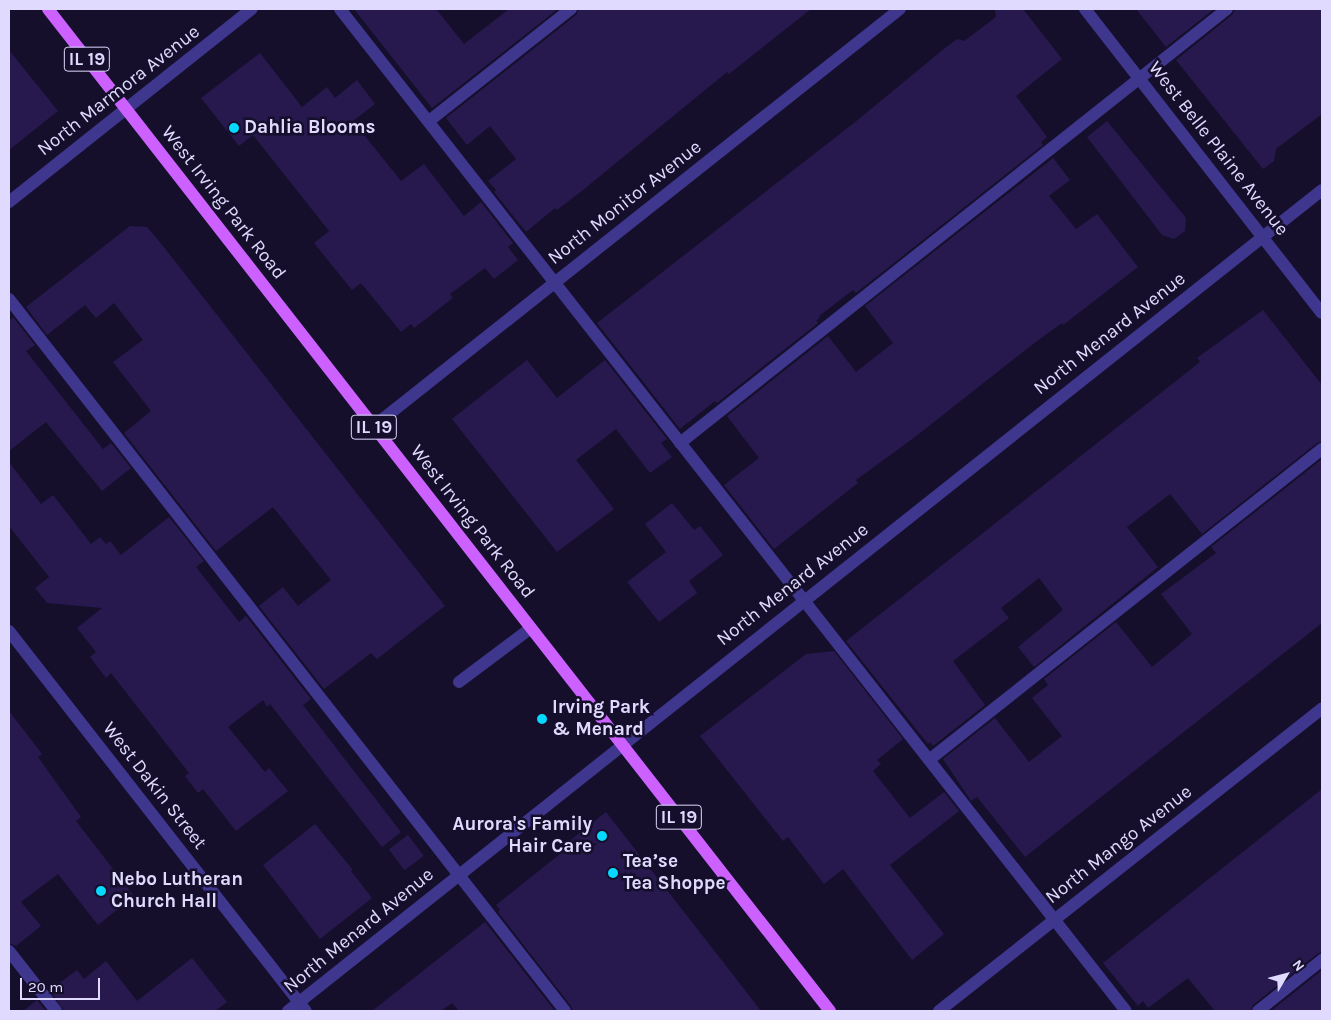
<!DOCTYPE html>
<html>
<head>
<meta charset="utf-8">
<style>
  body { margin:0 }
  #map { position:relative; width:1331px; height:1020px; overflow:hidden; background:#150f2c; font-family:Karla,sans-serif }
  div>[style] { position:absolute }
  .building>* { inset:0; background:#27194e; transform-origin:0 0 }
  .lane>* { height:12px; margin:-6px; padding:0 6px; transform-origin:6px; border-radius:6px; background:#3f378e }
  .street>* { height:12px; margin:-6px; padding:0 6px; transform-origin:6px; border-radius:6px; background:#3f378e }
  .primary>* { height:12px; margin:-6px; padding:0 6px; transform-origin:6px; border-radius:6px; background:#cc61ff }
  .dots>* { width:14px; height:14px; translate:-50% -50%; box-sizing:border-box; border:2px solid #150f2c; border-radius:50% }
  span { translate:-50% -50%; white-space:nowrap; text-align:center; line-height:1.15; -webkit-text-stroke:5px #150f2c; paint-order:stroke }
  .shield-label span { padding:1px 4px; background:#150f2c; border:1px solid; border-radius:4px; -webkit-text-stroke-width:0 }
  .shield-label { font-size:18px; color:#e0daff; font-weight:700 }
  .street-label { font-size:19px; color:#e0daff }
  .poi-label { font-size:19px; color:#e0daff; font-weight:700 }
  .left { translate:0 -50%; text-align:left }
  .right { translate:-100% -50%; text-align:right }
  .frame { position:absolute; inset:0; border:10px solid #e0daff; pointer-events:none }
  .north { position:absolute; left:1261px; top:950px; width:50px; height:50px; -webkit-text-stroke:4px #150f2c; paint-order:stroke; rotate:53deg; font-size:14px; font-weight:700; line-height:20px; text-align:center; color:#e0daff }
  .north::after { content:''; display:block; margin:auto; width:18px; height:22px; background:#e0daff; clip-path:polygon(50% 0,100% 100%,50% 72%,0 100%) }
  .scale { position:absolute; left:20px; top:978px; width:80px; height:22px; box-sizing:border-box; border:2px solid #e0daff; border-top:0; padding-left:6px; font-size:15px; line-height:18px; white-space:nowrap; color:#e0daff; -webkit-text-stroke:4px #150f2c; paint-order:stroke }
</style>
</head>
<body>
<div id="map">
  <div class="building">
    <i style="clip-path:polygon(354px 9px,436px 9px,464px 44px,509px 9px,558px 9px,432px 108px)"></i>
    <i style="clip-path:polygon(579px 9px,811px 9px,729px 74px,727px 72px,583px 190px,557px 210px,555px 208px,526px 232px,494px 192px,496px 190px,488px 181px,516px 159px,490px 126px,467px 145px,446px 118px,576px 15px)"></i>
    <i style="clip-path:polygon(995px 9px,1023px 9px,1062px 59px,1016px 96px,1047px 137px,1041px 142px,1043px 145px,856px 293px,853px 290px,819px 316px,820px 318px,816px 321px,818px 323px,717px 403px,715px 401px,680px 429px,597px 323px,854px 123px,945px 48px,957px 39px,964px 41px,996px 17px)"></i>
    <i style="clip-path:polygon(1136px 9px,1214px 9px,1166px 47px)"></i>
    <i style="clip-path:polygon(1235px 9px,1322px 9px,1322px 114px,1276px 149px,1274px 161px,1263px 169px,1176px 60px,1232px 15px)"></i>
    <i style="clip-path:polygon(9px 50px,58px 111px,9px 150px)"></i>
    <i style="clip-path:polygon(260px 53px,302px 107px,327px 87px,335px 98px,357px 80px,375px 104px,353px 121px,401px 181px,424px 164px,464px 216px,481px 202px,513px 243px,508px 247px,518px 260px,494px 279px,485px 268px,450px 294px,453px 298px,414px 328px,411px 324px,401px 332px,361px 283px,352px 290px,314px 243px,329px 231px,253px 135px,239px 146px,201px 98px)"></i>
    <i style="clip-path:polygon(1107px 121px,1186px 218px,1185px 231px,1174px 239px,1162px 235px,1087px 137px)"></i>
    <i style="clip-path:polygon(1053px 158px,1070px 180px,1049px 196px,1076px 229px,1097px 214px,1138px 267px,1063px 325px,1062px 323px,1033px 344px,915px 437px,856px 480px,858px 483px,774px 549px,724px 485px,759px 458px,727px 416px,828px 336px,856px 372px,893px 343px,865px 306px)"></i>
    <i style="clip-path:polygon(130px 226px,147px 227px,163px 246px,445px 606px,377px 659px,371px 653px,324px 689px,259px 606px,283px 587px,298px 606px,331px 580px,273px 507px,216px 551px,124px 433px,151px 411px,113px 362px,143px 340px,114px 303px,96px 318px,85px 305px,47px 335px,26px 307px)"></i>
    <i style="clip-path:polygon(1263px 310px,1322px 385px,1322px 441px,1317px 443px,1202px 534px,1170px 494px,1127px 527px,1158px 567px,1034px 667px,1018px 647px,1063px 610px,1039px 578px,1001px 608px,1009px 618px,953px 661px,985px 705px,933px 746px,930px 742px,928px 744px,846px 641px,1200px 362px,1197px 358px)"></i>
    <i style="clip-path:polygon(13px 317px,35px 345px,26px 351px,103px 449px,111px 443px,131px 468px,102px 491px,46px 422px,9px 451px,9px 321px)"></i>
    <i style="clip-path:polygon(527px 360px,557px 398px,605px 360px,667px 439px,661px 443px,672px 457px,650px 473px,616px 429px,576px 460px,614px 509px,557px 552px,452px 419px)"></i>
    <i style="clip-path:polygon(1322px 459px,1322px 623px,1025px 857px,977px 797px,971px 801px,943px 759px,995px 718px,1029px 762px,1062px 736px,1032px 698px,1048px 685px,1044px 679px,1116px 622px,1152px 667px,1192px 634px,1161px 594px,1216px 553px,1211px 547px)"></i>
    <i style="clip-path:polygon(9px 462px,41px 504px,53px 495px,91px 544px,100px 537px,106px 544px,110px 541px,121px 555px,169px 517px,204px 561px,196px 567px,239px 622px,246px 616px,311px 699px,303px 705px,401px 832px,382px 847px,270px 704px,267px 707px,263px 700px,228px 727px,265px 772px,269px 768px,288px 791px,236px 831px,203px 789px,198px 793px,185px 776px,189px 773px,111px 673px,106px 678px,90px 657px,96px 652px,77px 628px,102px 608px,47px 603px,35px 588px,49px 577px,9px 526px)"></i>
    <i style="clip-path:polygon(672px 503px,694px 530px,700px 526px,723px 555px,689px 581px,697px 593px,659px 622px,627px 582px,666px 552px,645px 524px)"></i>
    <i style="clip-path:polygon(834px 651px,903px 739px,877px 760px,881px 764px,873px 771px,910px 818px,944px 792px,959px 811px,890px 865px,944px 934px,912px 960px,843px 869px,824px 884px,788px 837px,783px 841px,700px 736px,806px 654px)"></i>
    <i style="clip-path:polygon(9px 711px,42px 754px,38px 757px,81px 817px,76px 821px,134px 896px,98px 925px,58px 874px,21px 902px,41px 926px,16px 946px,9px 943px)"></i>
    <i style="clip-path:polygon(1322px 789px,1322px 952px,1317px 954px,1253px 1005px,1250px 1011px,1215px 1011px,1188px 978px,1148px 1008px,1143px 1001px,1138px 1006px,1103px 963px)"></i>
    <i style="clip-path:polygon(606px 812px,727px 967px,761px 1011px,573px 1011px,571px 1006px,498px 912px,500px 910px,496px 905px,560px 854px,558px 850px)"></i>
    <i style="clip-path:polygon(315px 824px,353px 870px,351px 871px,372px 898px,320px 939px,263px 865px)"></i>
    <i style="left:408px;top:835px;width:26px;height:24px;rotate:53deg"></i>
    <i style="clip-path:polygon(485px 922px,555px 1011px,459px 1011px,452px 1003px,441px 1011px,372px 1011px)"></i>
    <i style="clip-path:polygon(192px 958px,227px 1002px,215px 1011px,64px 1011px,50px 990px,77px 970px,84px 979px,106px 961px,137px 1001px)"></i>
    <i style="clip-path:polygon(1322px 970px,1322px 1011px,1271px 1011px)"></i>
    <i style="clip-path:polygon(37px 1000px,46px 1011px,23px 1011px)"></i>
  </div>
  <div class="lane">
    <i style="left:340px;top:9px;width:1273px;rotate:51.89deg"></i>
    <i style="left:429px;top:121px;width:181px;rotate:-38.3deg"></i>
    <i style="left:9px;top:299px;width:903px;rotate:52.01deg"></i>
    <i style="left:680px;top:443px;width:698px;rotate:-38.43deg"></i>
    <i style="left:459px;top:682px;width:90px;rotate:-36.9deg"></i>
    <i style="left:929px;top:760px;width:501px;rotate:-38.36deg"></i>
    <i style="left:9px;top:951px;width:76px;rotate:51.9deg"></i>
    <i style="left:1258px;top:1011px;width:82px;rotate:-38.6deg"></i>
  </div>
  <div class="street">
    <i style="left:1085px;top:9px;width:385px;rotate:52.1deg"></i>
    <i style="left:9px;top:202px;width:310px;rotate:-38.5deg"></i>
    <i style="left:374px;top:426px;width:671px;rotate:-38.41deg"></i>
    <i style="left:9px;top:631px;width:482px;rotate:52deg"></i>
    <i style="left:288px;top:1011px;width:1320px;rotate:-38.45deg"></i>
    <i style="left:939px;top:1011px;width:488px;rotate:-38.3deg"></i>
  </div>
  <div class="primary">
    <i style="left:48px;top:9px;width:1271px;rotate:52.03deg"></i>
  </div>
  <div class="dots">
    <i style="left:234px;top:128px;background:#06d9ff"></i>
    <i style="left:542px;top:719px;background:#06d9ff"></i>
    <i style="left:602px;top:836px;background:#06d9ff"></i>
    <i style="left:613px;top:873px;background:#06d9ff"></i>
    <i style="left:101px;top:891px;background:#06d9ff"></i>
  </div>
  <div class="shield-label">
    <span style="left:87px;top:59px">IL 19</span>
    <span style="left:374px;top:427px">IL 19</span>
    <span style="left:679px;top:817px">IL 19</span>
  </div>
  <div class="street-label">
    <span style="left:119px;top:91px;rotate:-38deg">North Marmora Avenue</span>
    <span style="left:1218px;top:149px;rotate:52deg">West Belle Plaine Avenue</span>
    <span style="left:223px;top:203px;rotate:52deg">West Irving Park Road</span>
    <span style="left:625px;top:203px;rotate:-38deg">North Monitor Avenue</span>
    <span style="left:1110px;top:334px;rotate:-38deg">North Menard Avenue</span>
    <span style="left:472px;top:522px;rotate:52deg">West Irving Park Road</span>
    <span style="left:793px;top:585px;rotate:-38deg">North Menard Avenue</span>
    <span style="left:154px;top:786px;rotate:52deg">West Dakin Street</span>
    <span style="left:1119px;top:845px;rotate:-38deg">North Mango Avenue</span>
    <span style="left:359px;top:931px;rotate:-39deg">North Menard Avenue</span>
  </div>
  <div class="poi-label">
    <span class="left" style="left:244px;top:128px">Dahlia Blooms</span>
    <span class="left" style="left:552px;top:719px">Irving Park<br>&amp; Menard</span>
    <span class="right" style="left:592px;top:836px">Aurora's Family<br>Hair Care</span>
    <span class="left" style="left:623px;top:873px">Tea’se<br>Tea Shoppe</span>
    <span class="left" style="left:111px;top:891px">Nebo Lutheran<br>Church Hall</span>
  </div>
  <div class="frame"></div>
  <div class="north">N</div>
  <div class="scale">20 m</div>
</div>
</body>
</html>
